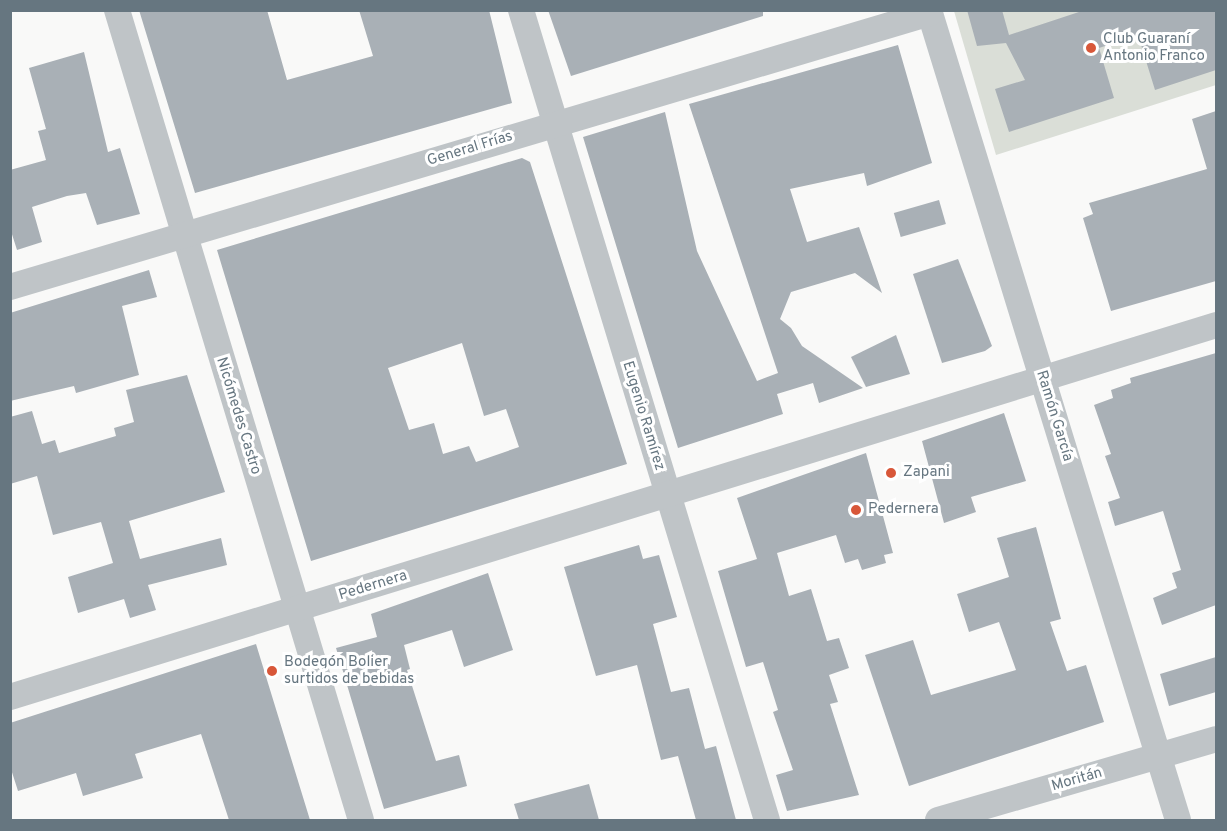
<!DOCTYPE html>
<html>
<head>
<meta charset="utf-8">
<style>
  body { margin:0 }
  #map { position:relative; width:1227px; height:831px; overflow:hidden; background:#f9f9f8; font-family:Overpass,sans-serif }
  div>[style] { position:absolute }
  .green>* { inset:0; background:#daded7 }
  .building>* { inset:0; background:#a9b0b6; transform-origin:0 0 }
  .minor>* { height:26px; margin:-13px; padding:0 13px; transform-origin:13px; border-radius:13px; background:#bfc4c7 }
  .dots>* { width:16px; height:16px; translate:-50% -50%; box-sizing:border-box; border:3px solid #fff; border-radius:50% }
  span { translate:-50% -50%; white-space:nowrap; text-align:center; line-height:1.15; -webkit-text-stroke:6px #fff; paint-order:stroke }
  .poi-label { font-size:15px; color:#667680 }
  .left { translate:0 -50%; text-align:left }
  .street-label { font-size:15px; color:#667680 }
  .frame { position:absolute; inset:0; border:12px solid #667680; pointer-events:none }
</style>
</head>
<body>
<div id="map">
  <div class="green">
    <i style="clip-path:polygon(954px 11px,1216px 11px,1216px 85px,996px 155px)"></i>
  </div>
  <div class="building">
    <i style="clip-path:polygon(139px 10px,267px 10px,287px 80px,373px 56px,359px 10px,489px 10px,512px 103px,195px 193px)"></i>
    <i style="clip-path:polygon(548px 10px,763px 10px,763px 16px,571px 76px)"></i>
    <i style="clip-path:polygon(967px 10px,1002px 10px,1009px 35px,1085px 10px,1216px 10px,1216px 70px,1155px 90px,1138px 35px,1099px 48px,1114px 98px,1009px 132px,995px 89px,1025px 80px,1006px 43px,977px 46px)"></i>
    <i style="clip-path:polygon(898px 45px,932px 163px,867px 186px,864px 173px,790px 189px,807px 242px,859px 227px,882px 293px,855px 273px,791px 292px,780px 319px,791px 328px,802px 346px,863px 388px,819px 403px,813px 383px,777px 394px,783px 414px,678px 448px,583px 137px,665px 112px,697px 251px,757px 381px,778px 373px,689px 104px)"></i>
    <i style="clip-path:polygon(84px 52px,108px 152px,120px 148px,140px 214px,97px 225px,86px 193px,67px 196px,32px 207px,42px 242px,17px 250px,10px 228px,10px 170px,46px 160px,38px 131px,46px 129px,29px 68px)"></i>
    <i style="clip-path:polygon(1216px 111px,1216px 281px,1111px 311px,1083px 218px,1093px 214px,1089px 203px,1207px 169px,1192px 119px)"></i>
    <i style="clip-path:polygon(evenodd,522px 158px,530px 162px,627px 464px,311px 561px,217px 250px,522px 158px,462px 343px,484px 416px,506px 409px,519px 447px,476px 462px,469px 446px,443px 454px,434px 423px,409px 430px,388px 368px,462px 343px)"></i>
    <i style="left:939px;top:200px;width:25px;height:47px;rotate:74deg"></i>
    <i style="clip-path:polygon(958px 259px,992px 346px,985px 351px,942px 363px,913px 274px)"></i>
    <i style="clip-path:polygon(149px 270px,157px 297px,122px 306px,139px 375px,76px 393px,74px 386px,10px 401px,10px 313px)"></i>
    <i style="clip-path:polygon(896px 335px,910px 374px,866px 387px,851px 357px)"></i>
    <i style="clip-path:polygon(1216px 353px,1216px 605px,1162px 625px,1153px 598px,1177px 588px,1172px 573px,1181px 570px,1163px 511px,1115px 526px,1108px 502px,1120px 498px,1105px 456px,1111px 454px,1094px 405px,1113px 398px,1111px 390px,1131px 383px,1130px 378px)"></i>
    <i style="clip-path:polygon(187px 375px,225px 492px,129px 521px,140px 559px,221px 538px,227px 565px,148px 585px,156px 610px,130px 618px,124px 599px,78px 613px,68px 577px,113px 563px,101px 522px,53px 535px,37px 476px,10px 484px,10px 417px,32px 411px,42px 444px,55px 440px,59px 453px,116px 436px,114px 428px,134px 422px,126px 390px)"></i>
    <i style="clip-path:polygon(1004px 413px,1026px 481px,971px 497px,976px 512px,944px 523px,922px 441px)"></i>
    <i style="clip-path:polygon(866px 453px,893px 553px,884px 555px,886px 563px,862px 570px,858px 559px,845px 563px,836px 535px,777px 553px,789px 596px,811px 589px,827px 641px,839px 638px,849px 668px,829px 675px,838px 702px,830px 704px,859px 795px,787px 811px,776px 775px,793px 770px,773px 712px,778px 710px,763px 662px,746px 667px,718px 571px,757px 559px,737px 498px)"></i>
    <i style="clip-path:polygon(1036px 527px,1061px 619px,1050px 622px,1067px 671px,1086px 665px,1104px 722px,909px 786px,865px 655px,913px 640px,931px 695px,1016px 670px,999px 622px,969px 632px,957px 594px,1009px 577px,997px 538px)"></i>
    <i style="clip-path:polygon(639px 545px,643px 559px,659px 555px,677px 617px,653px 624px,671px 692px,689px 688px,705px 749px,716px 746px,736px 820px,696px 820px,678px 756px,661px 760px,637px 665px,596px 676px,564px 567px)"></i>
    <i style="clip-path:polygon(488px 573px,513px 650px,464px 667px,452px 630px,404px 645px,410px 669px,407px 670px,436px 761px,459px 755px,467px 786px,384px 809px,336px 648px,377px 637px,371px 614px)"></i>
    <i style="clip-path:polygon(256px 644px,310px 820px,229px 820px,201px 734px,135px 754px,143px 778px,83px 796px,76px 773px,18px 791px,10px 766px,10px 723px)"></i>
    <i style="clip-path:polygon(1216px 657px,1216px 692px,1169px 706px,1160px 674px)"></i>
    <i style="clip-path:polygon(589px 784px,599px 820px,519px 820px,514px 804px)"></i>
  </div>
  <div class="minor">
    <i style="left:117px;top:10px;width:846px;rotate:73.24deg"></i>
    <i style="left:521px;top:10px;width:847px;rotate:73.11deg"></i>
    <i style="left:929px;top:10px;width:847px;rotate:72.91deg"></i>
    <i style="left:10px;top:287px;width:960px;rotate:-16.58deg"></i>
    <i style="left:10px;top:697px;width:1262px;rotate:-17.14deg"></i>
    <i style="left:938px;top:820px;width:290px;rotate:-16.2deg"></i>
  </div>
  <div class="dots">
    <i style="left:1091px;top:48px;background:#d85739"></i>
    <i style="left:891px;top:473px;background:#d85739"></i>
    <i style="left:856px;top:510px;background:#d85739"></i>
    <i style="left:272px;top:671px;background:#d85739"></i>
  </div>
  <div class="poi-label">
    <span class="left" style="left:1103px;top:48px">Club Guaraní<br>Antonio Franco</span>
    <span class="left" style="left:903px;top:473px">Zapani</span>
    <span class="left" style="left:868px;top:510px">Pedernera</span>
    <span class="left" style="left:284px;top:671px">Bodegón Bolier<br>surtidos de bebidas</span>
  </div>
  <div class="street-label">
    <span style="left:470px;top:149px;rotate:-17deg">General Frías</span>
    <span style="left:238px;top:416px;rotate:73deg">Nicómedes Castro</span>
    <span style="left:643px;top:416px;rotate:73deg">Eugenio Ramírez</span>
    <span style="left:1054px;top:416px;rotate:73deg">Ramón García</span>
    <span style="left:373px;top:586px;rotate:-17deg">Pedernera</span>
    <span style="left:1077px;top:780px;rotate:-16deg">Moritán</span>
  </div>
  <div class="frame"></div>
</div>
</body>
</html>
